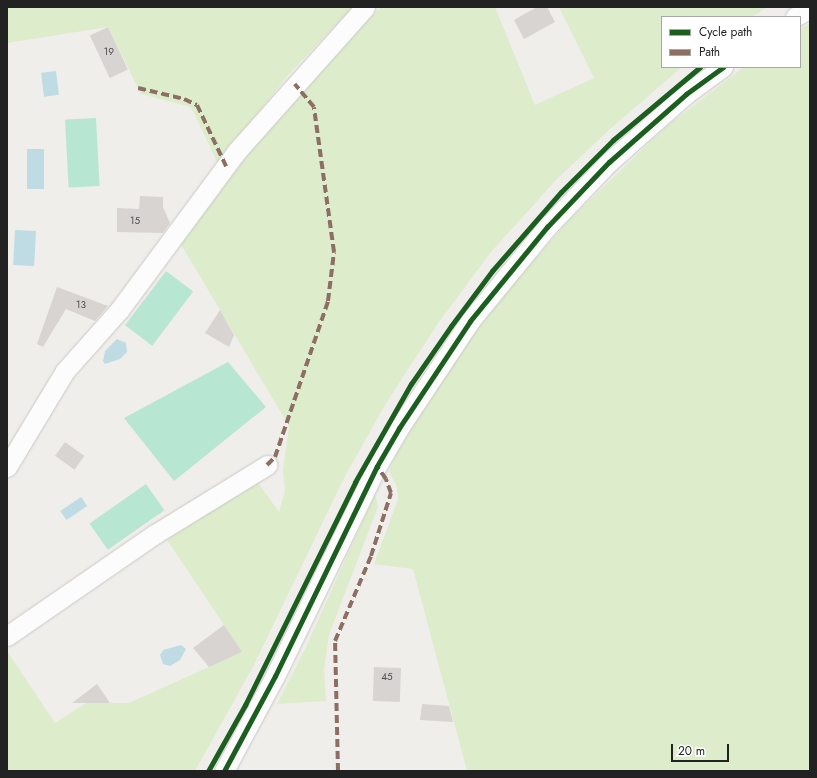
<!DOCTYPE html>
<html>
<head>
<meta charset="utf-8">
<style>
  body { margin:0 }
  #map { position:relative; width:817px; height:778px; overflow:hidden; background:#f0eeeb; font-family:Jost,sans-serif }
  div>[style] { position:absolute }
  .grass>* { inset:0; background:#ddeccb }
  .pitch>* { inset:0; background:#b7e6d2; transform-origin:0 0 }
  .water>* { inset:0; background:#bfdbe3; transform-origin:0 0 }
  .building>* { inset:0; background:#d7d4d2; transform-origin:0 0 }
  .roads { filter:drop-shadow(0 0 1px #c9c8c7) drop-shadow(0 0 1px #c9c8c7) }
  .minor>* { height:19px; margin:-9.5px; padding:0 9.5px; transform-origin:9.5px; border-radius:9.5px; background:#fdfcfc }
  .quiet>* { height:4px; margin-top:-2px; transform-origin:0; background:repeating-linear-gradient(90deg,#8d6e63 0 8px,transparent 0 12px) }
  .cycleway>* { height:5px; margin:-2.5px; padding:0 2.5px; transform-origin:2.5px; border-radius:2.5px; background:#1b5e20 }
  span { translate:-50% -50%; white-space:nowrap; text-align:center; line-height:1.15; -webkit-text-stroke:3px #fff; paint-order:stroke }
  .number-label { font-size:10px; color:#4f4e4e }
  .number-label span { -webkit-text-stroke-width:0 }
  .frame { position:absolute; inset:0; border:8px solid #222; pointer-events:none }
  .legend { position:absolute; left:661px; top:16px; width:140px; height:52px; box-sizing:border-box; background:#fff; border:1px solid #a7a7a7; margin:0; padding:5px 7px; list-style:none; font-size:12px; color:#222 }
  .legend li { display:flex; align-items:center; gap:8px; height:20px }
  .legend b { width:20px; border:1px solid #a7a7a7 }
  .scale { position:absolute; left:671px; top:744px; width:58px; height:18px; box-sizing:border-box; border:2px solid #222; border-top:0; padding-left:5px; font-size:12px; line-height:14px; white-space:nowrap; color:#222; -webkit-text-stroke:3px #fff; paint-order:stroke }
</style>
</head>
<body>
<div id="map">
  <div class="grass">
    <i style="clip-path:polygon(7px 7px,353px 7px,288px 75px,218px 164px,191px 107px,141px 94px,108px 27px,7px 43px)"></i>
    <i style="clip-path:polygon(495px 7px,535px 105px,594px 78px,559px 7px,767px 7px,752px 17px,662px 17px,662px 67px,682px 67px,610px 129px,555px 181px,491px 252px,439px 322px,388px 400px,345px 476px,254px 665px,195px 771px,7px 771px,7px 651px,55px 723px,86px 703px,129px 703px,242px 652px,167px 540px,257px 481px,279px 512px,285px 491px,283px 470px,289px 426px,179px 241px,305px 83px,380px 8px)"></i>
    <i style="clip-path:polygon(810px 23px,810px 771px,467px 771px,413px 569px,374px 564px,398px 499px,397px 487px,389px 472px,395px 456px,456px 358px,499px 301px,570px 219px,667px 126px,744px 67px,800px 67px,800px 29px)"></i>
    <i style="clip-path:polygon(375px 494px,378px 507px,329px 635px,324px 670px,326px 701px,277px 704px,305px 649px)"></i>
  </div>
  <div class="pitch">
    <i style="left:96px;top:118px;width:68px;height:31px;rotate:87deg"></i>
    <i style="left:166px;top:271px;width:34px;height:68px;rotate:37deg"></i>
    <i style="clip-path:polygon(228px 362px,266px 407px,174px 481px,124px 418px)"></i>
    <i style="left:146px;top:484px;width:32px;height:69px;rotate:55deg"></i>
  </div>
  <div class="water">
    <i style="left:56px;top:71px;width:24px;height:15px;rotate:83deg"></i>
    <i style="left:27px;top:149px;width:17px;height:40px"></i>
    <i style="left:15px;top:230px;width:21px;height:35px;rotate:3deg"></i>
    <i style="clip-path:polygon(117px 339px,126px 343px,127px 352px,120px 359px,105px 364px,103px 361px,105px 351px)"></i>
    <i style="left:81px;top:497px;width:11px;height:25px;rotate:56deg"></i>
    <i style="clip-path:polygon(181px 645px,186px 649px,180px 660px,170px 666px,163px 664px,160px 655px,163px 650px)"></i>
  </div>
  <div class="building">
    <i style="clip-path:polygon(537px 7px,547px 7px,555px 22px,524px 39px,514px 20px)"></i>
    <i style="left:108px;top:27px;width:47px;height:20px;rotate:65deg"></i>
    <i style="clip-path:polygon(140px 196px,163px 197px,163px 207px,170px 223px,163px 233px,117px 232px,117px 208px,139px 209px)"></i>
    <i style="clip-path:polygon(57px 287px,108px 306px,95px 321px,66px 309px,43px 347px,37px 344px)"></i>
    <i style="clip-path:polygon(220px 310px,234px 335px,229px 347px,205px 333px)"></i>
    <i style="left:65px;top:442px;width:24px;height:17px;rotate:36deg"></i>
    <i style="clip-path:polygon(224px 625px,242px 652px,209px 667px,193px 648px)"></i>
    <i style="left:374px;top:667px;width:27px;height:34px;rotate:2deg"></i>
    <i style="clip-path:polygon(97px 684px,110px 703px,72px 703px)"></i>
    <i style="clip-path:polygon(422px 704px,449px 706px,453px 722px,420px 720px)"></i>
  </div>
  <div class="roads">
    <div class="minor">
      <i style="left:795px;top:17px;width:17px;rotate:-31deg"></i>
      <i style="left:7px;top:467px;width:112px;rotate:-58.9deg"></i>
      <i style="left:65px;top:371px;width:83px;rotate:-48.4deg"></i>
      <i style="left:120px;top:309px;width:195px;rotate:-53.5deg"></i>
      <i style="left:236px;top:152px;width:194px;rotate:-48.3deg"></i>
      <i style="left:7px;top:636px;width:180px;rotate:-34.6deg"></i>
      <i style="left:155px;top:534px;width:132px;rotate:-31.6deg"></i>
      <i style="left:224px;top:771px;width:108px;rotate:-61.8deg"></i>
      <i style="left:275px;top:676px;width:233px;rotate:-64.1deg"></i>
      <i style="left:377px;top:466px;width:44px;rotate:-59.9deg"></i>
      <i style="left:399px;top:428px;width:128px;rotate:-56.4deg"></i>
      <i style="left:470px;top:321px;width:122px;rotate:-50.7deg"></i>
      <i style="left:547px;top:227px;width:90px;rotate:-46.4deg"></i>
      <i style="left:609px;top:162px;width:103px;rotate:-41.4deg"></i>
      <i style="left:686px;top:94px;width:46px;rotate:-36.1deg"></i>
    </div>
  </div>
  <div class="quiet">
    <i style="left:138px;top:88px;width:47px;rotate:13.4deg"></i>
    <i style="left:184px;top:99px;width:14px;rotate:25deg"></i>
    <i style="left:197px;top:105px;width:68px;rotate:64.6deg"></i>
    <i style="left:267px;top:465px;width:11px;rotate:-45deg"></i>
    <i style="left:275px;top:457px;width:165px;rotate:-71.2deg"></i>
    <i style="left:328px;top:301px;width:49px;rotate:-83deg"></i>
    <i style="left:334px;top:252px;width:146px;rotate:-97.9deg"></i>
    <i style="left:314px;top:107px;width:30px;rotate:-130deg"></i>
    <i style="left:338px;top:771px;width:130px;rotate:-91.3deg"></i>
    <i style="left:335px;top:641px;width:92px;rotate:-67deg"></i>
    <i style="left:371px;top:556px;width:66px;rotate:-72.4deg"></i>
    <i style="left:391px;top:493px;width:15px;rotate:-110deg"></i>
    <i style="left:386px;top:479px;width:16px;rotate:-125deg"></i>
  </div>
  <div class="cycleway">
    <i style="left:208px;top:771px;width:76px;rotate:-60.7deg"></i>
    <i style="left:245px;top:705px;width:249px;rotate:-63.7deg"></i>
    <i style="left:355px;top:482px;width:113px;rotate:-60.3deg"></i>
    <i style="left:411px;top:384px;width:70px;rotate:-55.4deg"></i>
    <i style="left:451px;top:326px;width:69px;rotate:-53.3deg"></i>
    <i style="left:492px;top:271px;width:105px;rotate:-48.9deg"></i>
    <i style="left:561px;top:192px;width:74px;rotate:-45deg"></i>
    <i style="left:613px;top:140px;width:114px;rotate:-40deg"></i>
    <i style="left:224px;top:771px;width:108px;rotate:-61.8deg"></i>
    <i style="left:275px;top:676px;width:233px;rotate:-64.1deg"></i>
    <i style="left:377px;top:466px;width:44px;rotate:-59.9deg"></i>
    <i style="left:399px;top:428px;width:128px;rotate:-56.4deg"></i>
    <i style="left:470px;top:321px;width:122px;rotate:-50.7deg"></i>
    <i style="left:547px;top:227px;width:90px;rotate:-46.4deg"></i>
    <i style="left:609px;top:162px;width:103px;rotate:-41.4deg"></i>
    <i style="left:686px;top:94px;width:46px;rotate:-36.1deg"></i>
  </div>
  <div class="number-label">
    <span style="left:109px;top:52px">19</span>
    <span style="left:135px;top:221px">15</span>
    <span style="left:81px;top:305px">13</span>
    <span style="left:387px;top:677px">45</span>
  </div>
  <div class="frame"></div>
  <ul class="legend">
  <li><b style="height:5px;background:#1b5e20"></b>Cycle path</li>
  <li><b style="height:5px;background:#8d6e63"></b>Path</li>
  </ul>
  <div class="scale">20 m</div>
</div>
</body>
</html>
